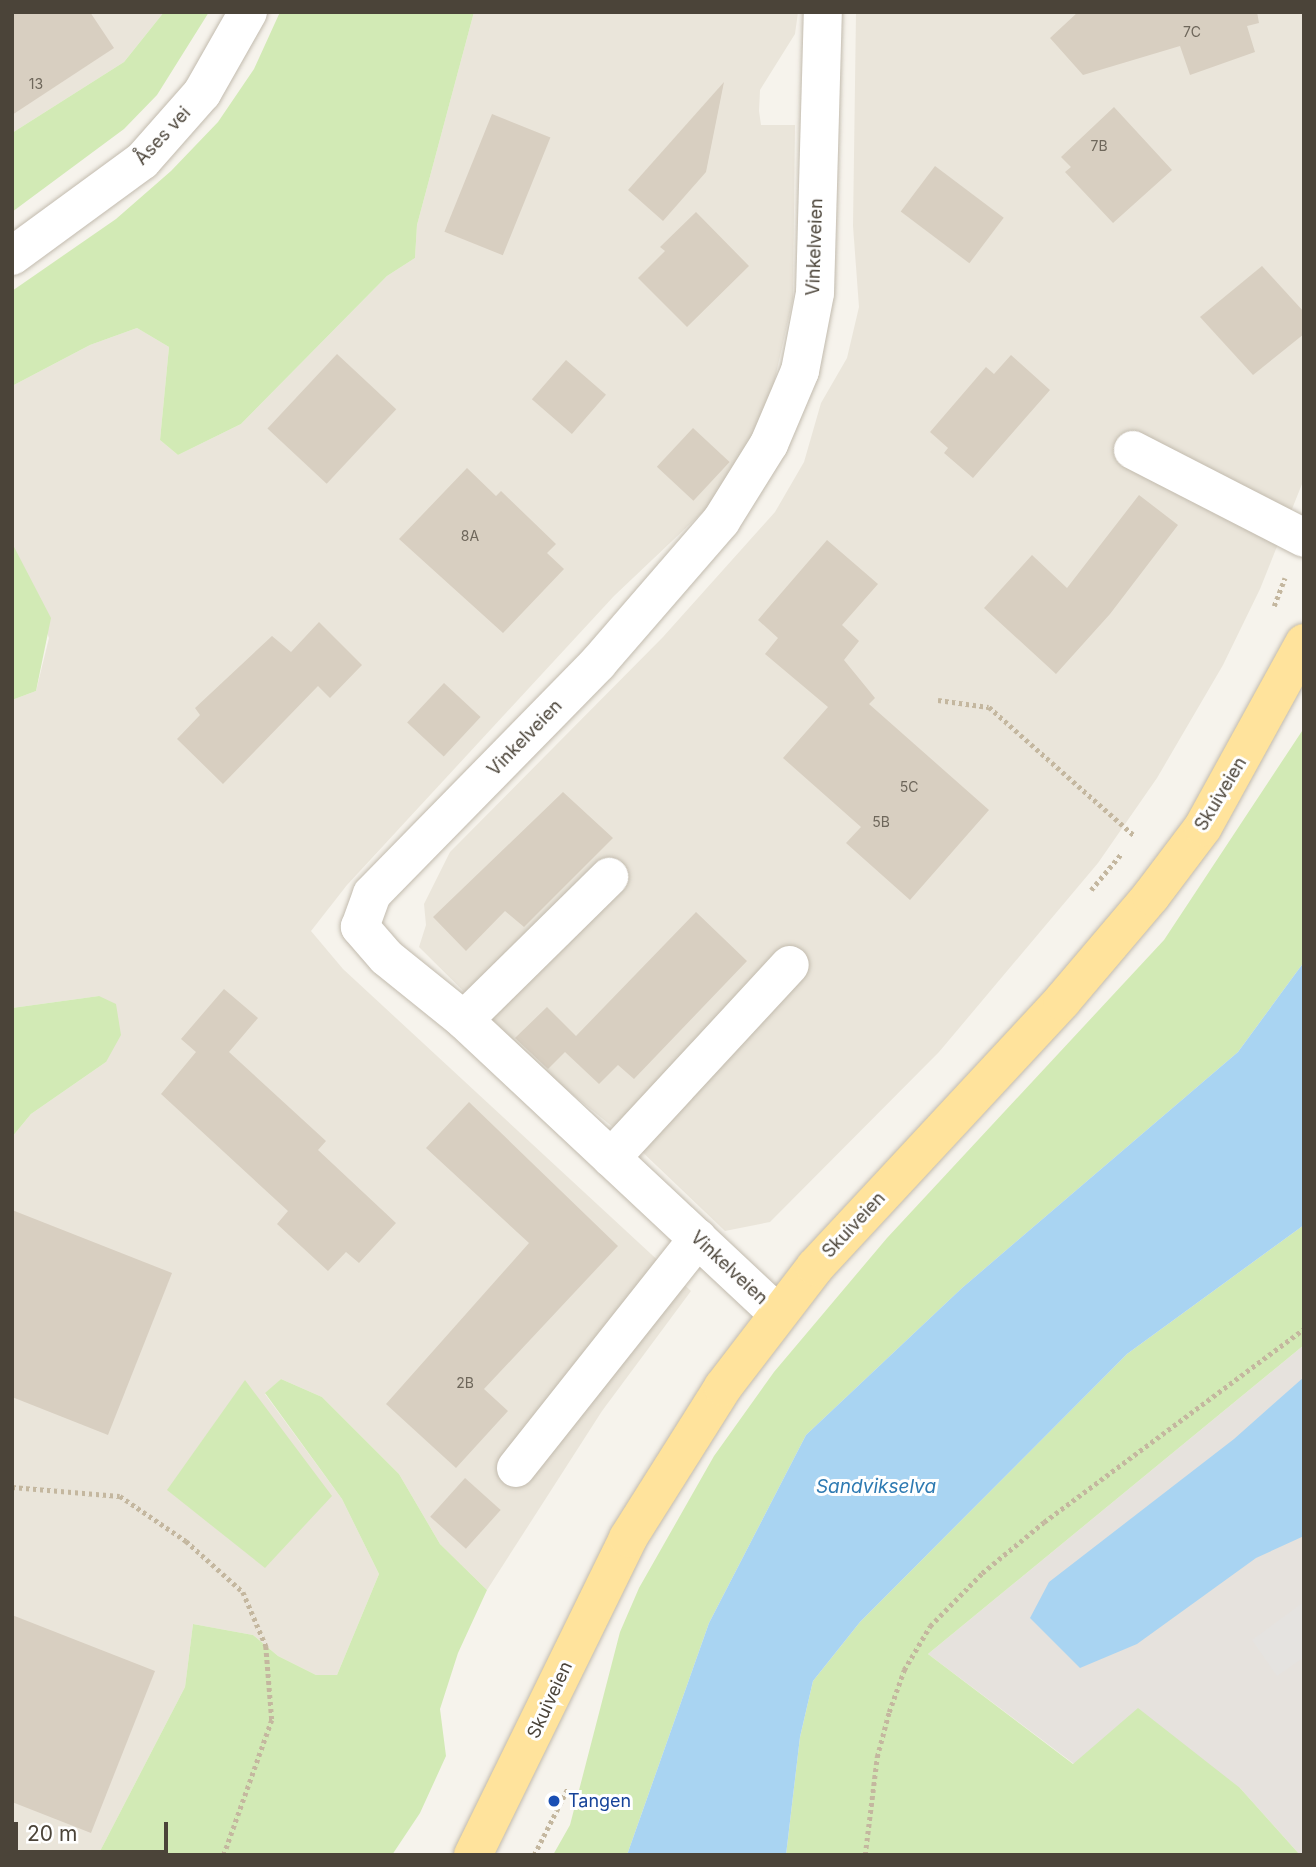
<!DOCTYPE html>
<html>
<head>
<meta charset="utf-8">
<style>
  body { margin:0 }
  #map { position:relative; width:1316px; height:1867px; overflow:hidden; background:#f6f3ec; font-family:Inter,sans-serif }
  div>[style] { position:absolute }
  .residential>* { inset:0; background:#eae5da }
  .industrial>* { inset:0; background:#e6e2dd }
  .green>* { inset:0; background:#d2eab5 }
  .parking>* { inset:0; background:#e5e3e0 }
  .water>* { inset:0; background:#a9d4f2 }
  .building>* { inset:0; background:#d8cfc1; transform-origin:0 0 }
  .path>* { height:4.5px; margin-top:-2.25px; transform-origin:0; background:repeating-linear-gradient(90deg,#c4b79f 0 3.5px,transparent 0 7px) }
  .roads { filter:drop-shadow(0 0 2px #c2bbae) drop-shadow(0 0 2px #c2bbae) }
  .minor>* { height:38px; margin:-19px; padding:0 19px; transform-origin:19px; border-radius:19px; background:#fff }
  .major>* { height:38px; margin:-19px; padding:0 19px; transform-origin:19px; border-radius:19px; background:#ffe39c }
  .dots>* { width:19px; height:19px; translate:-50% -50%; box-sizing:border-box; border:4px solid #fff; border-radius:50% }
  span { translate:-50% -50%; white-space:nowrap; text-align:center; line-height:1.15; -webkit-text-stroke:6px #fff; paint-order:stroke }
  .number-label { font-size:14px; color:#6e675b }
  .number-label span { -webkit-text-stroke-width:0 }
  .street-label { font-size:18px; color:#4b4439 }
  .transit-label { font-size:18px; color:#164399 }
  .left { translate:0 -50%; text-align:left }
  .water-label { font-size:19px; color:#2e7ab2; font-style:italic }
  .frame { position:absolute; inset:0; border:14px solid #4b4439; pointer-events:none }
  .scale { position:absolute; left:14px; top:1822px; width:154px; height:32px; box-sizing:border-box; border:4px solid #4b4439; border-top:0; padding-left:9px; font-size:21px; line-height:24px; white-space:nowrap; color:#4b4439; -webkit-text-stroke:5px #fff; paint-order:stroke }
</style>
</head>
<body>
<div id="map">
  <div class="residential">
    <i style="clip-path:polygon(12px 12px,164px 12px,124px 62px,12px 133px)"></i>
    <i style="clip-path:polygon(474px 12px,798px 12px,795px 34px,760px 90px,759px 111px,761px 125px,795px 125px,793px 299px,766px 418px,728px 488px,614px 596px,347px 885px,311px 931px,343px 969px,691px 1291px,602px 1411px,487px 1590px,440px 1544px,399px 1474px,322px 1397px,281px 1379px,265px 1394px,342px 1499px,379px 1574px,337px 1675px,316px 1675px,278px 1656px,253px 1635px,193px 1624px,185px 1687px,98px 1855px,32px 1855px,12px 1847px,12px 1137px,31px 1114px,106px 1062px,99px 996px,12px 1008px,12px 700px,36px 691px,49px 638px,12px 543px,12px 386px,90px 345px,137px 328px,169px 347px,160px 440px,178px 455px,241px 424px,387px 276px,415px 258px,417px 225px)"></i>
    <i style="clip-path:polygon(856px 12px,1304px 12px,1304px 479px,1260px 589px,1223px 665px,1157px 778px,1098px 863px,939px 1052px,770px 1222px,725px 1231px,635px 1145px,545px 1072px,419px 947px,426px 925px,424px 904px,450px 852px,663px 637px,775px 512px,804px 462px,821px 403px,847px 358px,859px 307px,853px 226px)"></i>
  </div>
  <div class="industrial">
    <i style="clip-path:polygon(1304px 1345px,1304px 1855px,1300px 1855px,1240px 1788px,1074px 1764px,928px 1654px)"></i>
  </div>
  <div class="green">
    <i style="clip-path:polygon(164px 12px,209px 12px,157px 95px,124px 129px,12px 212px,12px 133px,124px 62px)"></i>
    <i style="clip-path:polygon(280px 12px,474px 12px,417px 225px,415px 258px,387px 276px,241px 424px,178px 455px,160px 440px,169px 347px,137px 328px,90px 345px,12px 386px,12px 291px,116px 219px,171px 171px,218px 122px,254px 69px)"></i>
    <i style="clip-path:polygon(12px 543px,51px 618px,36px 691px,12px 700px)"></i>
    <i style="clip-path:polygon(1304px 728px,1304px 962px,1238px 1052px,962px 1288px,806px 1435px,709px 1623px,627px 1855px,553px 1855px,570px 1825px,620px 1632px,639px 1588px,714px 1456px,774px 1372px,887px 1238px,1164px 940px)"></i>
    <i style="clip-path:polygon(99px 996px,116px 1004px,121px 1035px,106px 1062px,31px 1114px,12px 1137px,12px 1008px)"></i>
    <i style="clip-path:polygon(1304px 1225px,1304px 1345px,928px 1654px,1073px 1764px,1138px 1708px,1240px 1788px,1300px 1855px,786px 1855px,800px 1737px,813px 1681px,860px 1622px,1127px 1354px)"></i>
    <i style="clip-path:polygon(281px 1379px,322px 1397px,399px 1474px,440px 1544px,487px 1590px,458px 1653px,440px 1709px,446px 1756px,420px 1813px,392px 1855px,98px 1855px,185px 1687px,193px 1624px,253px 1635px,278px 1656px,316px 1675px,337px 1675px,379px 1574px,342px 1499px,265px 1393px)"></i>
    <i style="clip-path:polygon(245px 1380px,332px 1496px,265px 1568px,167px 1490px)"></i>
  </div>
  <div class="parking">
    <i style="clip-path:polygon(1304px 1602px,1304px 1657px,1277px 1676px,1252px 1640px)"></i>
  </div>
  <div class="water">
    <i style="clip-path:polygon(1304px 962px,1304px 1225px,1127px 1354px,860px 1622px,813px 1681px,800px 1737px,786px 1855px,627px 1855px,709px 1623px,806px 1435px,962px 1288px,1238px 1052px)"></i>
    <i style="clip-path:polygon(1304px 1377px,1304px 1536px,1256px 1558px,1137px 1644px,1080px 1668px,1030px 1618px,1049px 1582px,1234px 1439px)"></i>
  </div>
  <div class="building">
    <i style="clip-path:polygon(12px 12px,90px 12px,114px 48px,12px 115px)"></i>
    <i style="clip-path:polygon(1078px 12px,1257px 12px,1259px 23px,1247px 26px,1255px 52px,1190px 75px,1180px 46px,1083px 75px,1050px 38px)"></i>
    <i style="clip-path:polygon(724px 82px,706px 172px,663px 221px,628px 190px)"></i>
    <i style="clip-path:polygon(1114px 107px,1172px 170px,1113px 223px,1065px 172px,1071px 167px,1061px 157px)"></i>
    <i style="left:492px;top:114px;width:63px;height:127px;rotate:22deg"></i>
    <i style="left:935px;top:166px;width:86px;height:57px;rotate:37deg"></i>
    <i style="clip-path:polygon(696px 212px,749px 266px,687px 327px,638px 278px,665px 251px,660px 247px)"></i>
    <i style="clip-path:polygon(1262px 266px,1304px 312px,1304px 334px,1253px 375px,1200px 317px)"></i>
    <i style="left:337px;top:354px;width:81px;height:102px;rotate:43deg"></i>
    <i style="clip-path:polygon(1011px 355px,1050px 390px,973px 478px,944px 453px,948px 448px,930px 432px,986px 367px,994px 374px)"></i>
    <i style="left:566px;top:360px;width:53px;height:52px;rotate:41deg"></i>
    <i style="left:693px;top:428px;width:50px;height:53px;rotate:43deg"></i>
    <i style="clip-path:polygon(467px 468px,496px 496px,501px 491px,556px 544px,547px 553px,564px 569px,503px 633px,399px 539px)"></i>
    <i style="clip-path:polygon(1139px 495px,1178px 525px,1110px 614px,1056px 674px,984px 608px,1032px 555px,1067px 588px)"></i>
    <i style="clip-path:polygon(827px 540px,878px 584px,842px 625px,859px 641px,844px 660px,875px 698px,869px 704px,989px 810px,910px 900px,846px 843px,861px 827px,783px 758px,828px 707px,765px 654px,778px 638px,758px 620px)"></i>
    <i style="clip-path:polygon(319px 622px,362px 665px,330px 698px,318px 686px,223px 784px,177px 739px,200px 715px,195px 708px,272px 636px,291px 652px)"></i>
    <i style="left:444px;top:683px;width:50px;height:54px;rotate:43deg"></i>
    <i style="clip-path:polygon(563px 792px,613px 838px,524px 927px,505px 911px,466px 951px,433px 917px)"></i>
    <i style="clip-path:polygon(696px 912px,747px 961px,634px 1079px,618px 1065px,599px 1084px,565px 1052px,548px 1069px,515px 1038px,547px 1007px,576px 1036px)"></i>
    <i style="clip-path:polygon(224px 989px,258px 1018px,229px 1052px,326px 1141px,318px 1150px,396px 1223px,359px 1263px,346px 1252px,328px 1271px,277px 1224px,288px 1211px,161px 1094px,196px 1052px,181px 1039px)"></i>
    <i style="clip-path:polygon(469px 1102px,618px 1246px,484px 1389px,508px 1411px,456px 1468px,386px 1404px,529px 1243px,426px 1148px)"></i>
    <i style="clip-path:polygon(12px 1210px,172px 1273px,108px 1435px,12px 1397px)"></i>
    <i style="left:465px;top:1478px;width:48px;height:52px;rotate:42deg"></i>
    <i style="clip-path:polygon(12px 1615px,155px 1671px,91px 1833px,12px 1802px)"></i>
  </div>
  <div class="path">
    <i style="left:1274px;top:606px;width:30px;rotate:-69deg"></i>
    <i style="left:938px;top:700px;width:51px;rotate:7.8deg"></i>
    <i style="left:989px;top:707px;width:195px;rotate:41.5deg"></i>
    <i style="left:1091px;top:890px;width:47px;rotate:-50.2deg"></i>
    <i style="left:12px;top:1487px;width:108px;rotate:4.8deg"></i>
    <i style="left:120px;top:1496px;width:80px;rotate:34.3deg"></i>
    <i style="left:186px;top:1541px;width:76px;rotate:41.8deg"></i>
    <i style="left:243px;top:1592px;width:59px;rotate:66.9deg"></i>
    <i style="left:266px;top:1646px;width:74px;rotate:85.4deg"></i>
    <i style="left:272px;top:1720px;width:143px;rotate:109.6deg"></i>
    <i style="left:534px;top:1855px;width:75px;rotate:-63.1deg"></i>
    <i style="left:865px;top:1855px;width:99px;rotate:-83deg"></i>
    <i style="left:877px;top:1757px;width:47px;rotate:-75.1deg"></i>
    <i style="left:889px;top:1712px;width:45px;rotate:-70.3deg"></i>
    <i style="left:904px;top:1670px;width:51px;rotate:-59.4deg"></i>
    <i style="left:930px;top:1626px;width:74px;rotate:-45.5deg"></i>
    <i style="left:982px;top:1573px;width:80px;rotate:-39.4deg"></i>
    <i style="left:1044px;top:1522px;width:324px;rotate:-36.6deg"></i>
  </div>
  <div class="roads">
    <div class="minor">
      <i style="left:12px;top:256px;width:161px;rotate:-36.2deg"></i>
      <i style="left:142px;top:161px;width:91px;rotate:-48.6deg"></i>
      <i style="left:202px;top:93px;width:93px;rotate:-60.4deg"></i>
      <i style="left:1133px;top:450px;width:192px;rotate:27.2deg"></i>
      <i style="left:464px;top:1020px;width:204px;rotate:-44.6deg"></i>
      <i style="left:611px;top:1158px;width:263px;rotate:-47.2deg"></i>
      <i style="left:778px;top:1314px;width:430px;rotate:-136.9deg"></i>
      <i style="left:464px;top:1020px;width:100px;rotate:-141.1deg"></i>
      <i style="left:386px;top:957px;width:40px;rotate:-131deg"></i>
      <i style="left:360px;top:927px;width:35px;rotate:-70deg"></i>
      <i style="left:372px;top:894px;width:323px;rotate:-45.6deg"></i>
      <i style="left:598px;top:663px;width:188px;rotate:-49.1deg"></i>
      <i style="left:721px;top:521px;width:91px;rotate:-58.1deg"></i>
      <i style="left:769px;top:444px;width:79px;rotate:-67deg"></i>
      <i style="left:800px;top:371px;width:79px;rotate:-79.1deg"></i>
      <i style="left:815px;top:293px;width:281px;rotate:-88.4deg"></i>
      <i style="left:516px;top:1468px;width:293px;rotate:-51.6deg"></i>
    </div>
    <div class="major">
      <i style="left:473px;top:1855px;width:353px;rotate:-63.9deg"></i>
      <i style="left:628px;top:1538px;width:178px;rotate:-57.8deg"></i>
      <i style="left:723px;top:1387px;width:151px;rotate:-52.5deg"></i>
      <i style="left:815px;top:1267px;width:363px;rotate:-47.1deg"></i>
      <i style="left:1062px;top:1001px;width:138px;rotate:-49.7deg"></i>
      <i style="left:1151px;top:896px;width:86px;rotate:-53deg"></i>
      <i style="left:1203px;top:827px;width:210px;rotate:-61.2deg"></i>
    </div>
  </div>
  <div class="dots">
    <i style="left:554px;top:1801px;background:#1a4fb4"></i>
  </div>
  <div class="number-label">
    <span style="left:1192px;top:32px">7C</span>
    <span style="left:36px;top:84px">13</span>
    <span style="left:1099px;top:146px">7B</span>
    <span style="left:470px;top:536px">8A</span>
    <span style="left:909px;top:787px">5C</span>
    <span style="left:881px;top:822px">5B</span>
    <span style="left:465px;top:1383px">2B</span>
  </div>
  <div class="street-label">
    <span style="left:163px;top:136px;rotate:-47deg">Åses vei</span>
    <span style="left:815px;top:247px;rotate:-88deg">Vinkelveien</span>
    <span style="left:525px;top:738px;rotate:-46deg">Vinkelveien</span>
    <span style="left:1221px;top:794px;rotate:-59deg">Skuiveien</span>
    <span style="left:854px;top:1225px;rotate:-47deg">Skuiveien</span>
    <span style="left:729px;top:1268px;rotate:43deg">Vinkelveien</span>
    <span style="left:550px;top:1700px;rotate:-65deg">Skuiveien</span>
  </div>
  <div class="transit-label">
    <span class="left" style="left:568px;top:1801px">Tangen</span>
  </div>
  <div class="water-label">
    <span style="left:876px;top:1487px">Sandvikselva</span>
  </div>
  <div class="frame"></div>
  <div class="scale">20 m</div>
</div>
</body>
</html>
